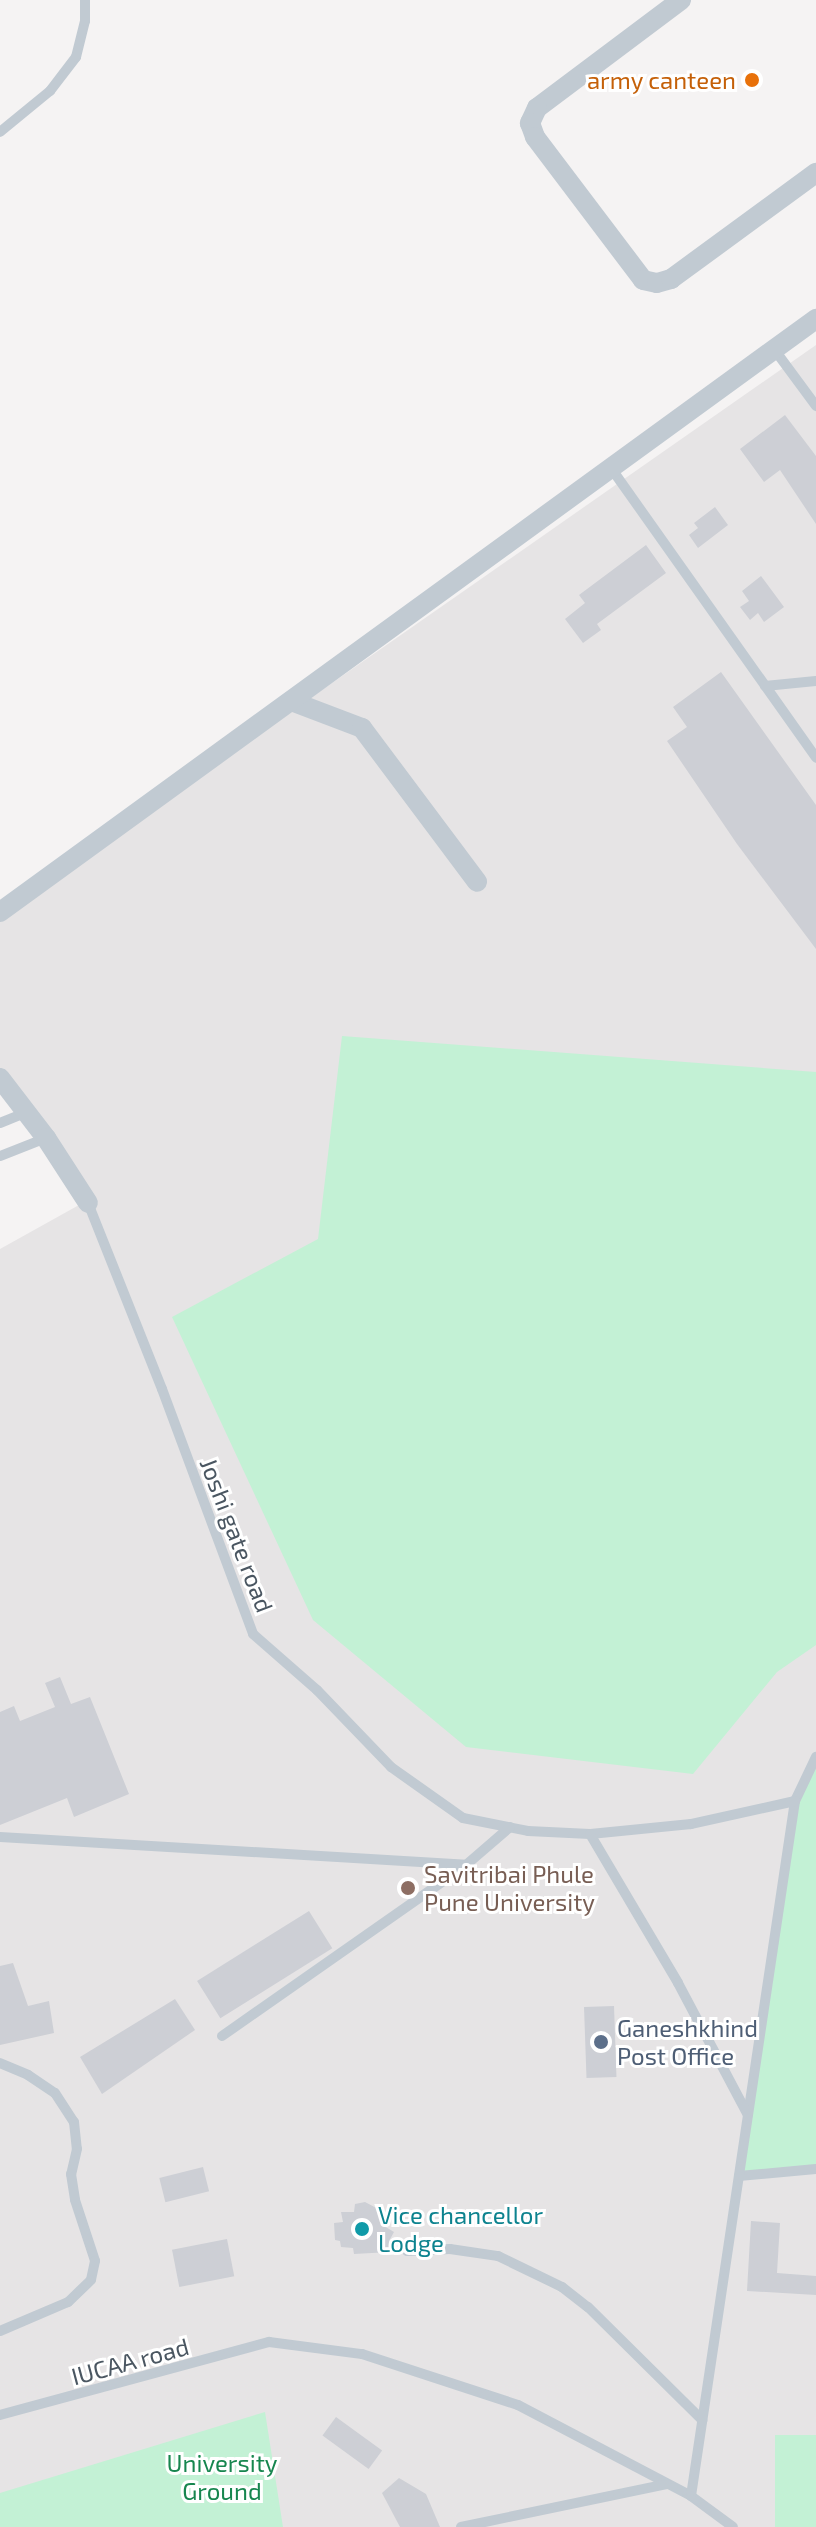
<!DOCTYPE html>
<html>
<head>
<meta charset="utf-8">
<style>
  body { margin:0 }
  #map { position:relative; width:816px; height:2527px; overflow:hidden; background:#f5f3f3; font-family:"Exo 2",sans-serif }
  div>[style] { position:absolute }
  .education>* { inset:0; background:#e6e4e5 }
  .green>* { inset:0; background:#c3f1d5; transform-origin:0 0 }
  .building>* { inset:0; background:#cdcfd5; transform-origin:0 0 }
  .lane>* { height:10px; margin:-5px; padding:0 5px; transform-origin:5px; border-radius:5px; background:#c1cad2 }
  .street>* { height:20px; margin:-10px; padding:0 10px; transform-origin:10px; border-radius:10px; background:#c1cad2 }
  .dots>* { width:22px; height:22px; translate:-50% -50%; box-sizing:border-box; border:4px solid #fff; border-radius:50% }
  span { translate:-50% -50%; white-space:nowrap; text-align:center; line-height:1.15; -webkit-text-stroke:6px #fff; paint-order:stroke }
  .food-label { font-size:24px; color:#c56008 }
  .right { translate:-100% -50%; text-align:right }
  .street-label { font-size:24px; color:#4a5661 }
  .education-label { font-size:24px; color:#785e54 }
  .left { translate:0 -50%; text-align:left }
  .service-label { font-size:24px; color:#4e5e75 }
  .culture-label { font-size:24px; color:#0d838f }
  .park-label { font-size:24px; color:#17864f }
</style>
</head>
<body>
<div id="map">
  <div class="education">
    <i style="clip-path:polygon(816px 345px,816px 2527px,0 2527px,0 1249px,88px 1200px,0 1082px,0 915px)"></i>
  </div>
  <div class="green">
    <i style="clip-path:polygon(342px 1036px,816px 1072px,816px 1645px,777px 1672px,693px 1774px,466px 1747px,313px 1620px,172px 1317px,318px 1239px)"></i>
    <i style="clip-path:polygon(816px 1763px,816px 2171px,739px 2176px,795px 1801px)"></i>
    <i style="clip-path:polygon(265px 2412px,283px 2527px,0 2527px,0 2493px)"></i>
    <i style="left:816px;top:2435px;width:92px;height:41px;rotate:90deg"></i>
  </div>
  <div class="building">
    <i style="clip-path:polygon(785px 415px,816px 456px,816px 524px,780px 470px,764px 482px,740px 449px)"></i>
    <i style="clip-path:polygon(715px 507px,728px 525px,698px 548px,689px 535px,698px 528px,694px 523px)"></i>
    <i style="clip-path:polygon(646px 545px,666px 573px,597px 624px,601px 630px,583px 643px,565px 619px,585px 603px,579px 595px)"></i>
    <i style="clip-path:polygon(761px 576px,784px 607px,764px 622px,758px 613px,750px 620px,740px 607px,749px 601px,742px 591px)"></i>
    <i style="clip-path:polygon(721px 672px,816px 805px,816px 949px,737px 844px,667px 741px,687px 727px,673px 707px)"></i>
    <i style="clip-path:polygon(60px 1677px,71px 1704px,90px 1697px,129px 1794px,74px 1817px,67px 1798px,0 1825px,0 1712px,14px 1706px,20px 1721px,55px 1707px,45px 1683px)"></i>
    <i style="left:309px;top:1911px;width:44px;height:132px;rotate:58deg"></i>
    <i style="clip-path:polygon(13px 1963px,28px 2006px,49px 2001px,54px 2033px,0 2045px,0 1966px)"></i>
    <i style="clip-path:polygon(175px 1999px,195px 2030px,102px 2094px,80px 2057px)"></i>
    <i style="left:614px;top:2006px;width:71px;height:30px;rotate:88deg"></i>
    <i style="left:203px;top:2167px;width:25px;height:45px;rotate:76deg"></i>
    <i style="clip-path:polygon(365px 2202px,384px 2212px,384px 2226px,394px 2232px,389px 2241px,390px 2252px,354px 2254px,353px 2248px,341px 2247px,340px 2241px,335px 2240px,334px 2223px,343px 2222px,341px 2212px,354px 2212px,355px 2204px)"></i>
    <i style="clip-path:polygon(751px 2221px,780px 2223px,777px 2273px,816px 2276px,816px 2295px,747px 2291px)"></i>
    <i style="left:227px;top:2239px;width:38px;height:56px;rotate:79deg"></i>
    <i style="left:336px;top:2417px;width:57px;height:23px;rotate:36deg"></i>
    <i style="clip-path:polygon(399px 2478px,426px 2494px,440px 2527px,400px 2527px,382px 2493px)"></i>
  </div>
  <div class="lane">
    <i style="left:0;top:132px;width:65px;rotate:-39.4deg"></i>
    <i style="left:50px;top:91px;width:43px;rotate:-52.6deg"></i>
    <i style="left:76px;top:57px;width:37px;rotate:-76deg"></i>
    <i style="left:85px;top:21px;width:21px;rotate:-90deg"></i>
    <i style="left:774px;top:349px;width:71px;rotate:53.6deg"></i>
    <i style="left:611px;top:468px;width:355px;rotate:54.7deg"></i>
    <i style="left:765px;top:686px;width:51px;rotate:-5.6deg"></i>
    <i style="left:0;top:1123px;width:29px;rotate:-22deg"></i>
    <i style="left:0;top:1156px;width:49px;rotate:-21.4deg"></i>
    <i style="left:88px;top:1203px;width:200px;rotate:68.3deg"></i>
    <i style="left:162px;top:1389px;width:261px;rotate:69.6deg"></i>
    <i style="left:253px;top:1634px;width:85px;rotate:41.2deg"></i>
    <i style="left:317px;top:1690px;width:107px;rotate:46.1deg"></i>
    <i style="left:391px;top:1767px;width:88px;rotate:35.3deg"></i>
    <i style="left:463px;top:1818px;width:66px;rotate:11.3deg"></i>
    <i style="left:528px;top:1831px;width:62px;rotate:2.8deg"></i>
    <i style="left:795px;top:1801px;width:49px;rotate:-64.5deg"></i>
    <i style="left:0;top:1837px;width:467px;rotate:3.4deg"></i>
    <i style="left:222px;top:2036px;width:298px;rotate:-35deg"></i>
    <i style="left:466px;top:1865px;width:58px;rotate:-40.8deg"></i>
    <i style="left:0;top:2063px;width:30px;rotate:23deg"></i>
    <i style="left:28px;top:2075px;width:32px;rotate:34deg"></i>
    <i style="left:55px;top:2093px;width:35px;rotate:57deg"></i>
    <i style="left:74px;top:2122px;width:27px;rotate:84deg"></i>
    <i style="left:77px;top:2149px;width:26px;rotate:103deg"></i>
    <i style="left:71px;top:2174px;width:26px;rotate:81deg"></i>
    <i style="left:75px;top:2200px;width:64px;rotate:71.8deg"></i>
    <i style="left:95px;top:2261px;width:19px;rotate:102deg"></i>
    <i style="left:91px;top:2280px;width:32px;rotate:136deg"></i>
    <i style="left:68px;top:2302px;width:74px;rotate:156.9deg"></i>
    <i style="left:739px;top:2176px;width:77px;rotate:-5.2deg"></i>
    <i style="left:407px;top:2251px;width:43px;rotate:-2.7deg"></i>
    <i style="left:450px;top:2249px;width:49px;rotate:8.3deg"></i>
    <i style="left:498px;top:2256px;width:71px;rotate:25.8deg"></i>
    <i style="left:562px;top:2287px;width:33px;rotate:38deg"></i>
    <i style="left:588px;top:2307px;width:161px;rotate:44.7deg"></i>
    <i style="left:0;top:2415px;width:279px;rotate:-15.2deg"></i>
    <i style="left:269px;top:2342px;width:94px;rotate:7.4deg"></i>
    <i style="left:362px;top:2354px;width:164px;rotate:18.1deg"></i>
    <i style="left:518px;top:2405px;width:195px;rotate:27.7deg"></i>
    <i style="left:691px;top:2496px;width:52px;rotate:36.4deg"></i>
    <i style="left:691px;top:2496px;width:703px;rotate:-81.49deg"></i>
    <i style="left:795px;top:1801px;width:107px;rotate:167.5deg"></i>
    <i style="left:691px;top:1824px;width:101px;rotate:174.3deg"></i>
    <i style="left:590px;top:1834px;width:173px;rotate:59.4deg"></i>
    <i style="left:678px;top:1983px;width:149px;rotate:62.1deg"></i>
    <i style="left:461px;top:2527px;width:210px;rotate:-11.8deg"></i>
  </div>
  <div class="street">
    <i style="left:681px;top:0;width:180px;rotate:143.1deg"></i>
    <i style="left:537px;top:108px;width:17px;rotate:115deg"></i>
    <i style="left:530px;top:123px;width:15px;rotate:70deg"></i>
    <i style="left:535px;top:137px;width:179px;rotate:52.9deg"></i>
    <i style="left:643px;top:280px;width:14px;rotate:12deg"></i>
    <i style="left:657px;top:283px;width:15px;rotate:-16deg"></i>
    <i style="left:671px;top:279px;width:180px;rotate:-36.2deg"></i>
    <i style="left:291px;top:701px;width:76px;rotate:20.8deg"></i>
    <i style="left:362px;top:728px;width:192px;rotate:53.2deg"></i>
    <i style="left:0;top:912px;width:1009px;rotate:-36.01deg"></i>
    <i style="left:0;top:1078px;width:76px;rotate:52.5deg"></i>
    <i style="left:46px;top:1138px;width:77px;rotate:57.1deg"></i>
  </div>
  <div class="dots">
    <i style="left:752px;top:80px;background:#e8710a"></i>
    <i style="left:408px;top:1888px;background:#8d6e63"></i>
    <i style="left:601px;top:2042px;background:#5c6f8a"></i>
    <i style="left:362px;top:2229px;background:#0f9aa8"></i>
  </div>
  <div class="food-label">
    <span class="right" style="left:736px;top:80px">army canteen</span>
  </div>
  <div class="street-label">
    <span style="left:237px;top:1535px;rotate:69deg">Joshi gate road</span>
    <span style="left:130px;top:2361px;rotate:-15deg">IUCAA road</span>
  </div>
  <div class="education-label">
    <span class="left" style="left:424px;top:1888px">Savitribai Phule<br>Pune University</span>
  </div>
  <div class="service-label">
    <span class="left" style="left:617px;top:2042px">Ganeshkhind<br>Post Office</span>
  </div>
  <div class="culture-label">
    <span class="left" style="left:378px;top:2229px">Vice chancellor<br>Lodge</span>
  </div>
  <div class="park-label">
    <span style="left:222px;top:2477px">University<br>Ground</span>
  </div>
</div>
</body>
</html>
